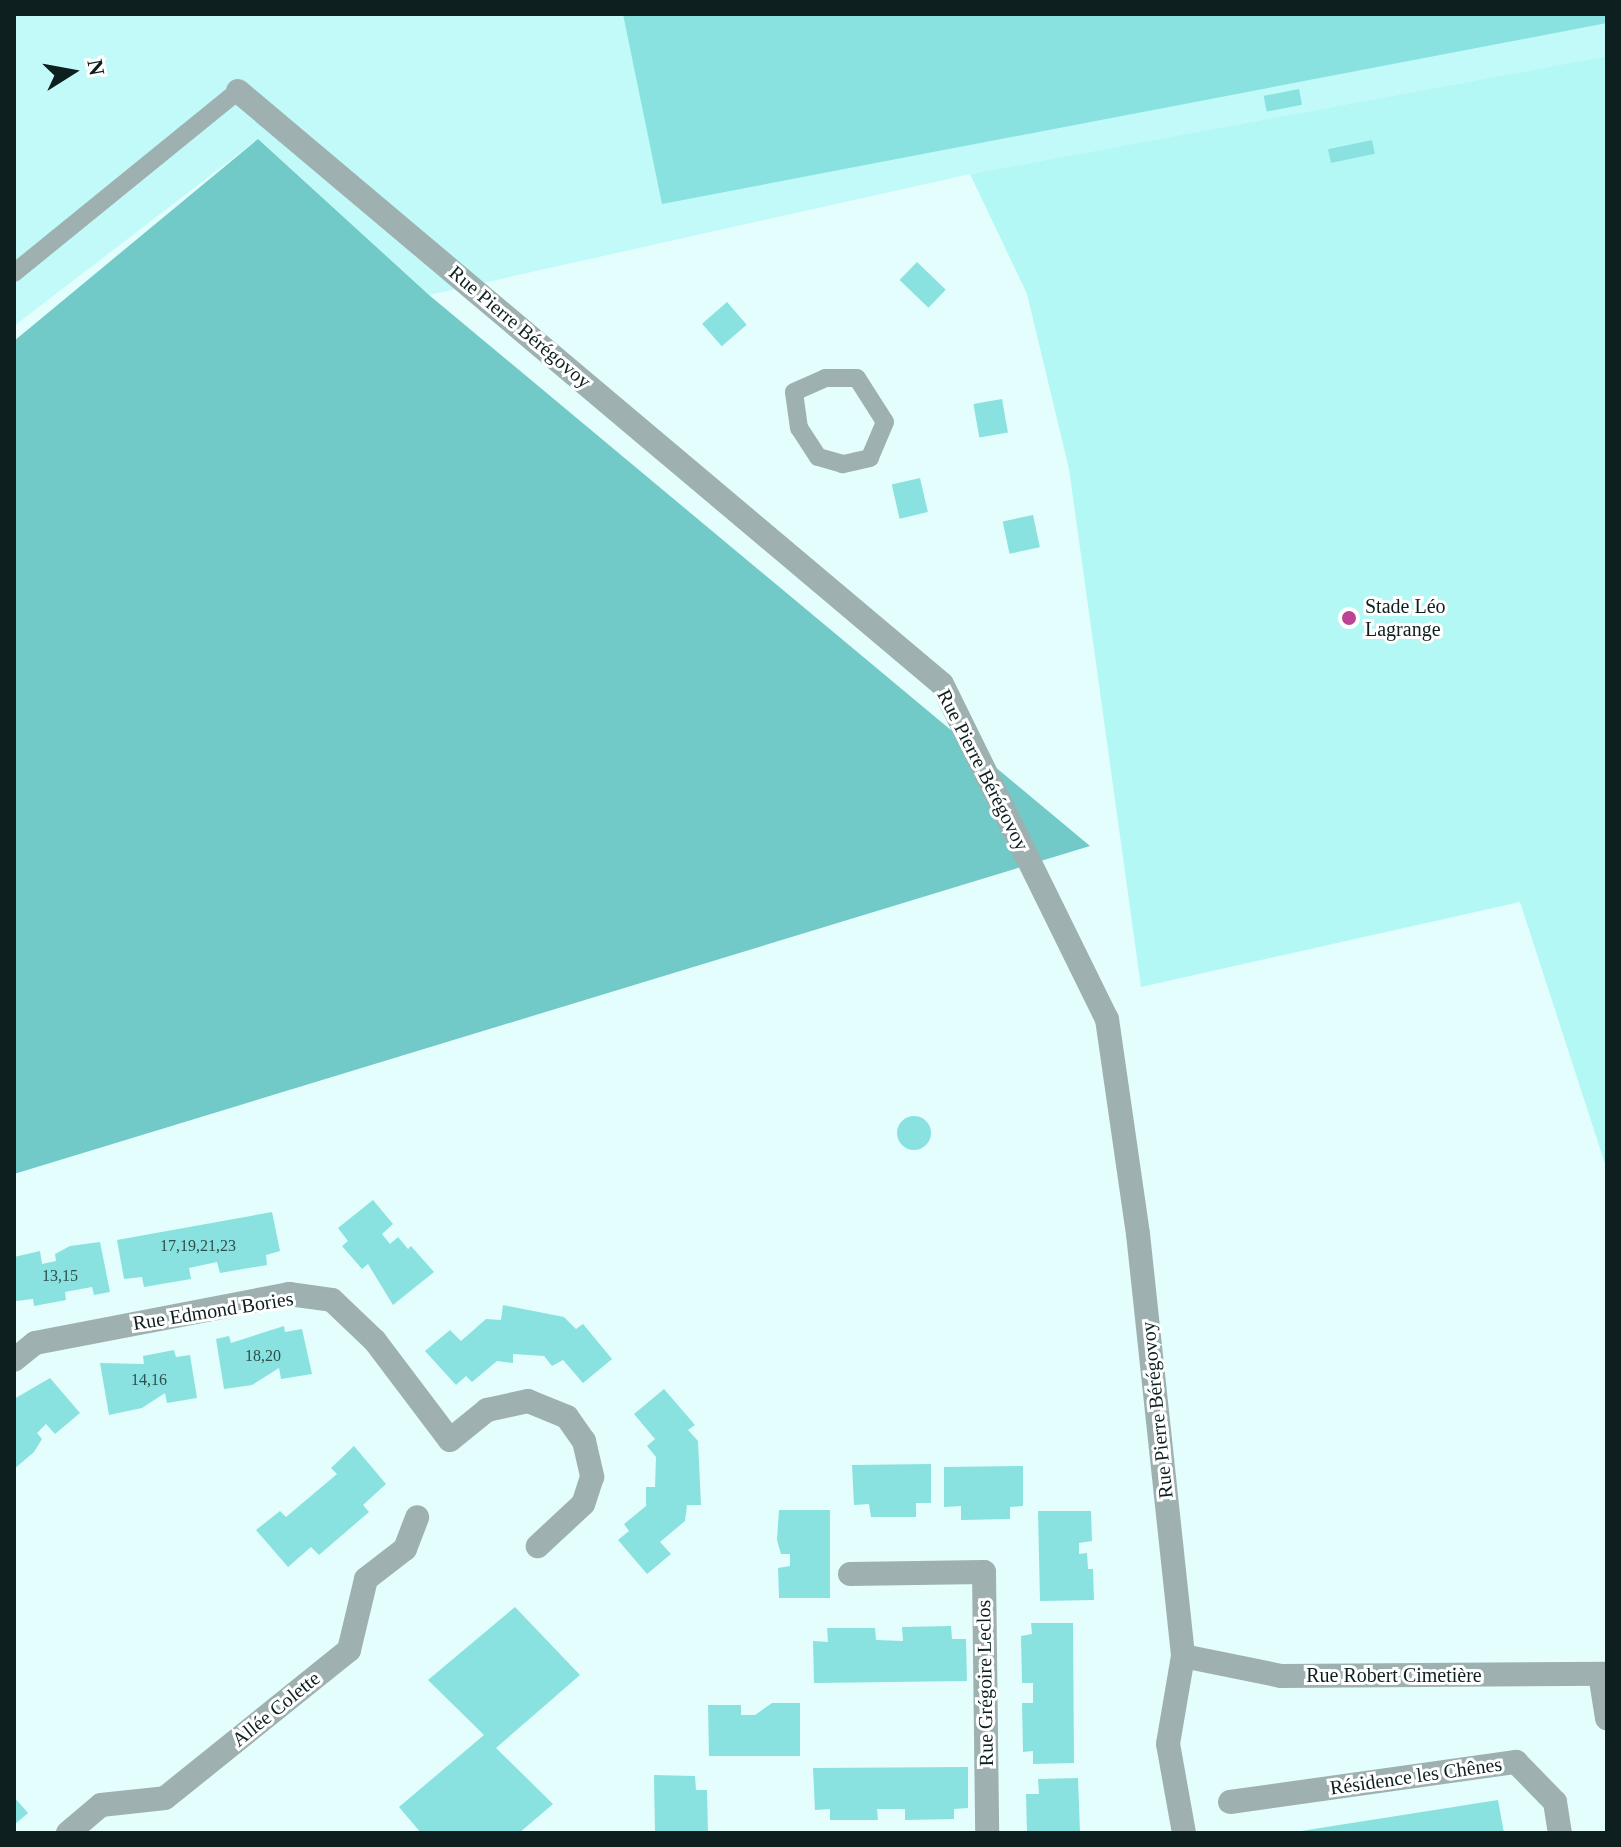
<!DOCTYPE html>
<html>
<head>
<meta charset="utf-8">
<style>
  body { margin:0 }
  #map { position:relative; width:1621px; height:1847px; overflow:hidden; background:#e3fefd; font-family:Georgia,serif }
  div>[style] { position:absolute }
  .built>* { inset:0; background:#c1faf8 }
  .green>* { inset:0; background:#b4f8f5 }
  .forest>* { inset:0; background:#71cac7 }
  .building>* { inset:0; background:#89e2df; transform-origin:0 0 }
  .round { border-radius:50% }
  .lane>* { height:18px; margin:-9px; padding:0 9px; transform-origin:9px; border-radius:9px; background:#9eb1b0 }
  .street>* { height:24px; margin:-12px; padding:0 12px; transform-origin:12px; border-radius:12px; background:#9eb1b0 }
  .dots>* { width:22px; height:22px; translate:-50% -50%; box-sizing:border-box; border:4px solid #fff; border-radius:50% }
  span { translate:-50% -50%; white-space:nowrap; text-align:center; line-height:1.15; -webkit-text-stroke:6px #fff; paint-order:stroke }
  .number-label { font-size:16px; color:#2c504e }
  .number-label span { -webkit-text-stroke-width:0 }
  .street-label { font-size:20px; color:#0d1f1e }
  .poi-label { font-size:20px; color:#0d1f1e }
  .left { translate:0 -50%; text-align:left }
  .frame { position:absolute; inset:0; border:16px solid #0d1f1e; pointer-events:none }
  .north { position:absolute; left:32px; top:32px; width:80px; height:80px; -webkit-text-stroke:6px #fff; paint-order:stroke; rotate:79deg; font-size:22px; font-weight:700; line-height:32px; text-align:center; color:#0d1f1e }
  .north::after { content:''; display:block; margin:auto; width:28px; height:36px; background:#0d1f1e; clip-path:polygon(50% 0,100% 100%,50% 72%,0 100%) }
</style>
</head>
<body>
<div id="map">
  <div class="built">
    <i style="clip-path:polygon(14px 14px,1607px 14px,1607px 56px,970px 174px,429px 295px,258px 139px,14px 326px)"></i>
  </div>
  <div class="green">
    <i style="clip-path:polygon(1607px 56px,1607px 1170px,1520px 902px,1141px 987px,1069px 469px,1027px 294px,970px 174px)"></i>
  </div>
  <div class="forest">
    <i style="clip-path:polygon(258px 139px,429px 295px,1090px 846px,14px 1174px,14px 341px)"></i>
  </div>
  <div class="building">
    <i style="clip-path:polygon(623px 14px,1607px 14px,1607px 23px,662px 204px)"></i>
    <i style="left:1299px;top:89px;width:16px;height:36px;rotate:79deg"></i>
    <i style="left:1372px;top:140px;width:14px;height:45px;rotate:78deg"></i>
    <i style="left:917px;top:262px;width:40px;height:25px;rotate:44deg"></i>
    <i style="left:727px;top:302px;width:30px;height:33px;rotate:49deg"></i>
    <i style="left:1002px;top:399px;width:34px;height:29px;rotate:80deg"></i>
    <i style="left:920px;top:478px;width:35px;height:29px;rotate:77deg"></i>
    <i style="left:1033px;top:515px;width:33px;height:31px;rotate:78deg"></i>
    <i class="round" style="left:897px;top:1116px;width:34px;height:34px"></i>
    <i style="clip-path:polygon(373px 1200px,393px 1224px,382px 1234px,390px 1244px,398px 1237px,408px 1249px,411px 1246px,434px 1272px,393px 1305px,368px 1264px,362px 1269px,342px 1246px,348px 1241px,338px 1228px)"></i>
    <i style="clip-path:polygon(272px 1212px,280px 1251px,266px 1255px,267px 1265px,220px 1273px,217px 1262px,189px 1268px,191px 1279px,144px 1287px,142px 1277px,124px 1279px,117px 1240px)"></i>
    <i style="clip-path:polygon(100px 1242px,110px 1292px,94px 1295px,92px 1287px,65px 1292px,66px 1300px,34px 1306px,33px 1299px,16px 1301px,14px 1257px,40px 1251px,42px 1264px,56px 1261px,55px 1254px,70px 1246px)"></i>
    <i style="clip-path:polygon(503px 1305px,564px 1317px,576px 1329px,583px 1324px,612px 1359px,583px 1383px,563px 1360px,552px 1366px,544px 1356px,513px 1354px,513px 1363px,497px 1361px,472px 1382px,466px 1376px,456px 1385px,425px 1351px,450px 1330px,461px 1341px,486px 1319px,501px 1320px)"></i>
    <i style="clip-path:polygon(284px 1326px,285px 1332px,302px 1329px,312px 1374px,281px 1379px,279px 1368px,252px 1385px,224px 1389px,216px 1339px,229px 1336px,231px 1343px)"></i>
    <i style="clip-path:polygon(174px 1350px,176px 1357px,190px 1355px,197px 1398px,167px 1403px,165px 1393px,142px 1408px,109px 1415px,100px 1363px,144px 1364px,143px 1356px)"></i>
    <i style="clip-path:polygon(50px 1378px,80px 1413px,55px 1434px,46px 1424px,37px 1433px,42px 1439px,34px 1452px,14px 1469px,14px 1399px)"></i>
    <i style="clip-path:polygon(664px 1389px,695px 1425px,688px 1430px,698px 1441px,701px 1505px,687px 1505px,685px 1521px,660px 1542px,671px 1554px,647px 1574px,618px 1540px,629px 1531px,624px 1524px,646px 1506px,646px 1487px,655px 1487px,656px 1457px,647px 1446px,655px 1439px,634px 1414px)"></i>
    <i style="clip-path:polygon(354px 1446px,386px 1484px,363px 1505px,369px 1512px,319px 1555px,311px 1547px,288px 1567px,256px 1530px,280px 1511px,286px 1517px,337px 1474px,331px 1468px)"></i>
    <i style="clip-path:polygon(931px 1464px,931px 1503px,916px 1503px,916px 1517px,871px 1517px,869px 1504px,854px 1505px,852px 1465px)"></i>
    <i style="clip-path:polygon(1023px 1466px,1023px 1506px,1010px 1507px,1010px 1519px,961px 1520px,961px 1506px,944px 1507px,944px 1467px)"></i>
    <i style="clip-path:polygon(779px 1510px,830px 1510px,830px 1598px,779px 1598px,778px 1568px,790px 1566px,790px 1554px,781px 1554px,777px 1540px)"></i>
    <i style="clip-path:polygon(1038px 1511px,1091px 1511px,1092px 1541px,1079px 1543px,1079px 1554px,1087px 1553px,1088px 1569px,1093px 1569px,1094px 1600px,1040px 1601px)"></i>
    <i style="clip-path:polygon(515px 1607px,580px 1675px,496px 1748px,553px 1804px,519px 1833px,421px 1833px,399px 1807px,484px 1735px,428px 1680px)"></i>
    <i style="clip-path:polygon(1031px 1623px,1073px 1623px,1074px 1763px,1033px 1764px,1033px 1751px,1023px 1752px,1022px 1703px,1033px 1703px,1033px 1683px,1022px 1683px,1021px 1636px,1032px 1634px)"></i>
    <i style="clip-path:polygon(951px 1626px,952px 1639px,966px 1639px,967px 1681px,814px 1683px,813px 1641px,828px 1642px,827px 1628px,875px 1628px,876px 1640px,903px 1641px,902px 1627px)"></i>
    <i style="clip-path:polygon(772px 1703px,800px 1703px,800px 1756px,709px 1756px,708px 1705px,741px 1705px,741px 1715px,755px 1715px)"></i>
    <i style="clip-path:polygon(968px 1767px,968px 1808px,954px 1809px,954px 1819px,905px 1820px,905px 1809px,877px 1809px,878px 1820px,830px 1820px,830px 1809px,815px 1810px,813px 1768px)"></i>
    <i style="clip-path:polygon(654px 1775px,695px 1776px,696px 1790px,707px 1790px,708px 1833px,655px 1833px)"></i>
    <i style="clip-path:polygon(1078px 1778px,1080px 1833px,1027px 1833px,1026px 1794px,1039px 1794px,1038px 1779px)"></i>
    <i style="clip-path:polygon(14px 1797px,28px 1813px,14px 1825px)"></i>
    <i style="clip-path:polygon(1498px 1800px,1504px 1833px,1301px 1833px,1301px 1831px)"></i>
  </div>
  <div class="lane">
    <i style="left:14px;top:273px;width:289px;rotate:-39.1deg"></i>
    <i style="left:825px;top:378px;width:32px"></i>
    <i style="left:857px;top:378px;width:52px;rotate:57.5deg"></i>
    <i style="left:885px;top:422px;width:39px;rotate:113deg"></i>
    <i style="left:870px;top:458px;width:28px;rotate:167deg"></i>
    <i style="left:843px;top:464px;width:26px;rotate:-164deg"></i>
    <i style="left:818px;top:457px;width:35px;rotate:-123deg"></i>
    <i style="left:799px;top:428px;width:36px;rotate:-98deg"></i>
    <i style="left:794px;top:392px;width:34px;rotate:-24deg"></i>
  </div>
  <div class="street">
    <i style="left:238px;top:91px;width:920px;rotate:40.11deg"></i>
    <i style="left:942px;top:684px;width:373px;rotate:63.8deg"></i>
    <i style="left:1107px;top:1019px;width:217px;rotate:81.8deg"></i>
    <i style="left:1138px;top:1234px;width:424px;rotate:83.9deg"></i>
    <i style="left:1183px;top:1656px;width:89px;rotate:99.7deg"></i>
    <i style="left:1168px;top:1744px;width:90px;rotate:79.8deg"></i>
    <i style="left:14px;top:1360px;width:27px;rotate:-39deg"></i>
    <i style="left:35px;top:1343px;width:259px;rotate:-10.9deg"></i>
    <i style="left:289px;top:1294px;width:43px;rotate:7.9deg"></i>
    <i style="left:332px;top:1300px;width:59px;rotate:43.6deg"></i>
    <i style="left:375px;top:1341px;width:124px;rotate:52.9deg"></i>
    <i style="left:450px;top:1440px;width:48px;rotate:-39deg"></i>
    <i style="left:487px;top:1410px;width:42px;rotate:-12.4deg"></i>
    <i style="left:528px;top:1401px;width:42px;rotate:22.3deg"></i>
    <i style="left:567px;top:1417px;width:29px;rotate:55deg"></i>
    <i style="left:584px;top:1441px;width:37px;rotate:77deg"></i>
    <i style="left:592px;top:1477px;width:28px;rotate:108deg"></i>
    <i style="left:583px;top:1504px;width:62px;rotate:137deg"></i>
    <i style="left:850px;top:1574px;width:134px;rotate:-0.9deg"></i>
    <i style="left:984px;top:1572px;width:261px;rotate:89.3deg"></i>
    <i style="left:1183px;top:1656px;width:100px;rotate:11.5deg"></i>
    <i style="left:1281px;top:1676px;width:326px;rotate:-0.4deg"></i>
    <i style="left:1600px;top:1674px;width:45px;rotate:81deg"></i>
    <i style="left:1230px;top:1802px;width:289px;rotate:-8deg"></i>
    <i style="left:1516px;top:1762px;width:56px;rotate:45.7deg"></i>
    <i style="left:1555px;top:1802px;width:31px;rotate:81deg"></i>
    <i style="left:68px;top:1833px;width:43px;rotate:-40.3deg"></i>
    <i style="left:101px;top:1805px;width:64px;rotate:-6.2deg"></i>
    <i style="left:165px;top:1798px;width:236px;rotate:-38.8deg"></i>
    <i style="left:349px;top:1650px;width:73px;rotate:-76.5deg"></i>
    <i style="left:366px;top:1579px;width:49px;rotate:-37.6deg"></i>
    <i style="left:405px;top:1549px;width:34px;rotate:-69deg"></i>
  </div>
  <div class="dots">
    <i style="left:1349px;top:618px;background:#bd4396"></i>
  </div>
  <div class="number-label">
    <span style="left:198px;top:1246px">17,19,21,23</span>
    <span style="left:60px;top:1276px">13,15</span>
    <span style="left:263px;top:1356px">18,20</span>
    <span style="left:149px;top:1380px">14,16</span>
  </div>
  <div class="street-label">
    <span style="left:520px;top:327px;rotate:40deg">Rue Pierre Bérégovoy</span>
    <span style="left:983px;top:770px;rotate:63deg">Rue Pierre Bérégovoy</span>
    <span style="left:213px;top:1311px;rotate:-9deg">Rue Edmond Bories</span>
    <span style="left:1157px;top:1410px;rotate:-96deg">Rue Pierre Bérégovoy</span>
    <span style="left:1394px;top:1675px">Rue Robert Cimetière</span>
    <span style="left:985px;top:1683px;rotate:-91deg">Rue Grégoire Leclos</span>
    <span style="left:276px;top:1709px;rotate:-39deg">Allée Colette</span>
    <span style="left:1416px;top:1776px;rotate:-8deg">Résidence les Chênes</span>
  </div>
  <div class="poi-label">
    <span class="left" style="left:1365px;top:618px">Stade Léo<br>Lagrange</span>
  </div>
  <div class="frame"></div>
  <div class="north">N</div>
</div>
</body>
</html>
